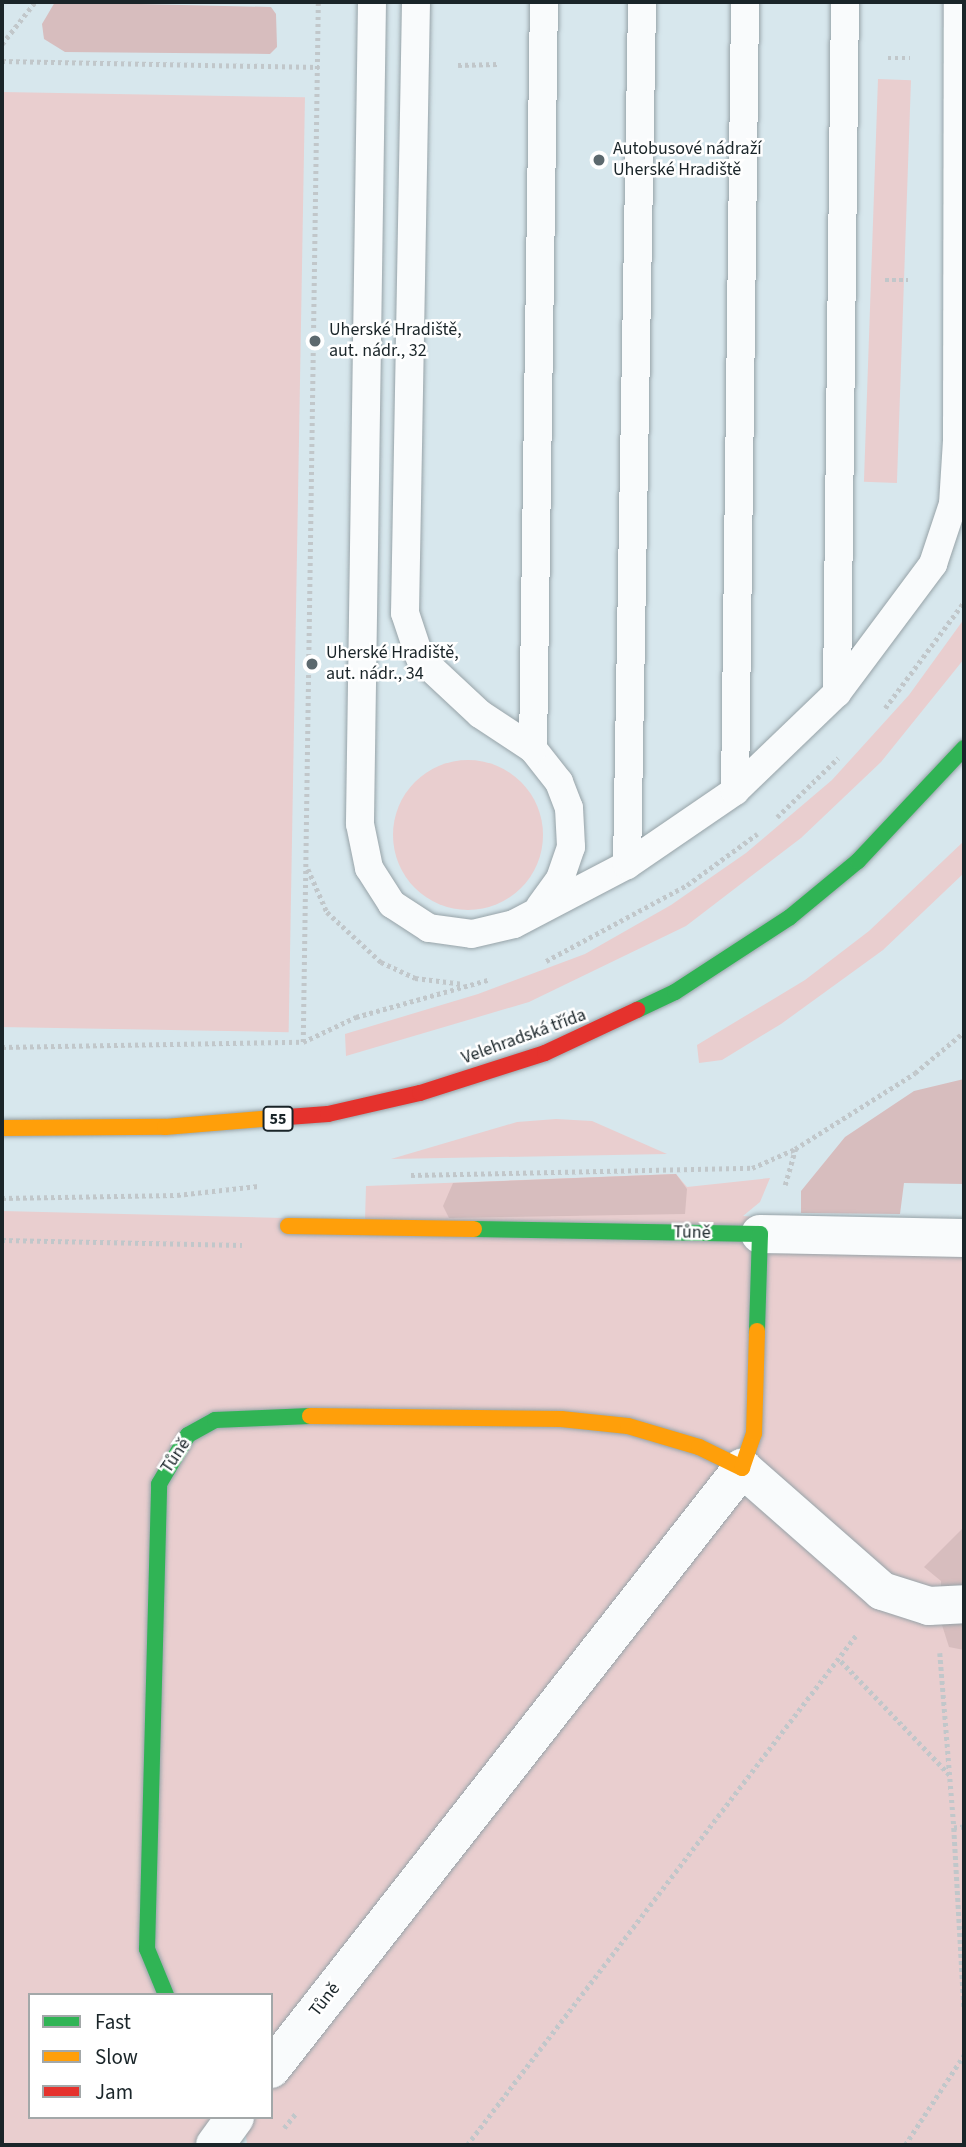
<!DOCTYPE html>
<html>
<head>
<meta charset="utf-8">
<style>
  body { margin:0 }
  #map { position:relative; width:966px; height:2147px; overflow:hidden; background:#d7e7ed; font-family:"Source Sans 3",sans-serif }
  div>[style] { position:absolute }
  .green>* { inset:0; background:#e9cecf; transform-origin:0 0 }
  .round { border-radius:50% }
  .forest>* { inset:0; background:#d7bdbe }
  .path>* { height:4.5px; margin-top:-2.25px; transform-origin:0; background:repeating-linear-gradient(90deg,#c1c7ca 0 3.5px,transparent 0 7px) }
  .roads { filter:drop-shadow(0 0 2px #97a3a8) drop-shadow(0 0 2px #97a3a8) }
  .lane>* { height:28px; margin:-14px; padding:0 14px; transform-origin:14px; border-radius:14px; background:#f9fbfc }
  .street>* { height:38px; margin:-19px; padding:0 19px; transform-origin:19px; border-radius:19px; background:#f9fbfc }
  .fast>* { height:16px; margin:-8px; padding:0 8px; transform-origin:8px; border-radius:8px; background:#30b455 }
  .slow>* { height:16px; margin:-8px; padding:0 8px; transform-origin:8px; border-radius:8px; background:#ff9f0a }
  .jam>* { height:16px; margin:-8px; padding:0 8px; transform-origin:8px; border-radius:8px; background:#e5322d }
  .dots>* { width:19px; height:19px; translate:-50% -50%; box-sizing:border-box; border:4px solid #fff; border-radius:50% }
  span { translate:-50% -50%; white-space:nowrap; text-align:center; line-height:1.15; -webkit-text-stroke:5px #fff; paint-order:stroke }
  .shield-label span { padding:2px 5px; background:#fff; border:2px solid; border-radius:5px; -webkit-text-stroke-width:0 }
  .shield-label { font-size:16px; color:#1a2529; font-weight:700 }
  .poi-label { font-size:18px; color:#1a2529 }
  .left { translate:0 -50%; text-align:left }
  .street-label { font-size:18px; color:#1a2529 }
  .frame { position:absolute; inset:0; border:4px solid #1a2529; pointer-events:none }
  .legend { position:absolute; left:28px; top:1993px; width:245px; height:126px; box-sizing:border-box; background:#fff; border:2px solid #a3a8a9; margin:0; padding:9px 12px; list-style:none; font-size:21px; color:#1a2529 }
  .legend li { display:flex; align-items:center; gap:14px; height:35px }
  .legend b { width:35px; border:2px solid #a3a8a9 }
</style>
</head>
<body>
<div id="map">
  <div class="green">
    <i style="left:878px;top:79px;width:33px;height:403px;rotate:2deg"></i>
    <i style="left:2px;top:92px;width:303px;height:935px;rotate:1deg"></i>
    <i style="clip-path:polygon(964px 619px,964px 659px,881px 762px,801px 838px,686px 926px,529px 1002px,346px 1056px,345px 1034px,478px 994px,585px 954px,671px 905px,746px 853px,832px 780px,909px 695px)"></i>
    <i class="round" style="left:393px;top:760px;width:150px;height:150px"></i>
    <i style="clip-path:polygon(964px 841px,964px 873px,883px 950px,781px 1024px,722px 1060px,699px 1063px,697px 1045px,805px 980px,869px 931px)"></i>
    <i style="clip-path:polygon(556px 1119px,592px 1121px,667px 1154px,391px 1159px,517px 1122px)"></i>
    <i style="clip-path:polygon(676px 1174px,687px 1187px,770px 1178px,760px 1202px,743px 1216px,964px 1234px,964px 2145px,247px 2145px,244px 2117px,271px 2117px,271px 1995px,30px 1995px,30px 2117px,233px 2117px,207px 2145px,2px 2145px,2px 1211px,365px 1220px,366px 1186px)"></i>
  </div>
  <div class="forest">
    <i style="clip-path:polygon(55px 2px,271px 7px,276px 14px,277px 47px,270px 54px,65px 52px,44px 39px,42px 24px)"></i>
    <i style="clip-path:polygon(964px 1079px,964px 1184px,904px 1183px,900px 1214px,801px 1213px,801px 1191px,845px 1137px,914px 1091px)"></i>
    <i style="clip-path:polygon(676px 1174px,687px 1189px,685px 1214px,449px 1218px,443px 1206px,453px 1183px)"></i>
    <i style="clip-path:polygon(964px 1527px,964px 1650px,949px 1647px,934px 1600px,941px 1593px,941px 1581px,924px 1567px)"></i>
  </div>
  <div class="path">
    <i style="left:2px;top:44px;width:53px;rotate:-51.8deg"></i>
    <i style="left:888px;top:58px;width:22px"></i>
    <i style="left:2px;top:61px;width:317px;rotate:1.1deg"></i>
    <i style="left:458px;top:65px;width:40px;rotate:-1.4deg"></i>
    <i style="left:885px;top:280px;width:23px"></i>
    <i style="left:885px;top:708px;width:132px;rotate:-53.3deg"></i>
    <i style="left:777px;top:817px;width:85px;rotate:-44deg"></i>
    <i style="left:308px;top:869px;width:47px;rotate:66.2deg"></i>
    <i style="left:327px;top:912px;width:74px;rotate:42.8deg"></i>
    <i style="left:381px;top:962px;width:38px;rotate:25deg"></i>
    <i style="left:415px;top:978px;width:49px;rotate:7deg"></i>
    <i style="left:546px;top:961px;width:160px;rotate:-28.3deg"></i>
    <i style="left:687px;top:885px;width:87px;rotate:-36.1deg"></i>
    <i style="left:303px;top:1042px;width:1040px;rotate:-89.17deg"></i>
    <i style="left:2px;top:1047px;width:301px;rotate:-1deg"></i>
    <i style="left:303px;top:1042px;width:59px;rotate:-25.3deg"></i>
    <i style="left:356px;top:1017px;width:137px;rotate:-15.7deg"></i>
    <i style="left:411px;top:1175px;width:341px;rotate:-1.2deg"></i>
    <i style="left:752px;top:1168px;width:47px;rotate:-23.8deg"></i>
    <i style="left:795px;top:1149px;width:142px;rotate:-32.3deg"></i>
    <i style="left:915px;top:1073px;width:64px;rotate:-39.9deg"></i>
    <i style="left:785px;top:1185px;width:37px;rotate:-74deg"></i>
    <i style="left:2px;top:1198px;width:175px;rotate:-1deg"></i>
    <i style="left:177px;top:1195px;width:82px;rotate:-6.3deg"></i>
    <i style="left:2px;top:1240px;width:240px;rotate:1.2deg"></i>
    <i style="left:940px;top:1653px;width:176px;rotate:85.4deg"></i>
    <i style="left:841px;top:1661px;width:158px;rotate:46.3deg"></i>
    <i style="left:964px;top:1827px;width:10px;rotate:174deg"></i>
    <i style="left:954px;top:1828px;width:179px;rotate:86.8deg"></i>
    <i style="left:284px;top:2128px;width:19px;rotate:-51deg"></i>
    <i style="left:467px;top:2145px;width:643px;rotate:-52.65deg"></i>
    <i style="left:905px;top:2145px;width:108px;rotate:-56.8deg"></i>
  </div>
  <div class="roads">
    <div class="lane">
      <i style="left:372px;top:2px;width:822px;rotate:90.84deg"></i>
      <i style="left:360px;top:824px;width:45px;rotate:78.4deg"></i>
      <i style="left:369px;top:868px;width:43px;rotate:57.4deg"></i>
      <i style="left:392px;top:904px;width:44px;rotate:33deg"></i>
      <i style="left:429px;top:928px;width:43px;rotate:7.9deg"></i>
      <i style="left:472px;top:934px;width:43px;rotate:-13.4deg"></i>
      <i style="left:514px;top:924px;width:127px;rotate:-27.6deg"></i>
      <i style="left:627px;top:865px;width:131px;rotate:-34.4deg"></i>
      <i style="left:735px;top:791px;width:141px;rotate:-43.9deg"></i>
      <i style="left:837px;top:693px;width:161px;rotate:-53.3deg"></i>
      <i style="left:933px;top:564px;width:63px;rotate:-71.6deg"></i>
      <i style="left:953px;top:504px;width:63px;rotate:-86.4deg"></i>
      <i style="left:957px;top:441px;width:439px;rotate:-89.9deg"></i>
      <i style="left:416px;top:2px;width:611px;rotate:91.03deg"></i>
      <i style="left:405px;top:613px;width:47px;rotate:71.6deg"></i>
      <i style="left:420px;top:658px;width:82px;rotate:43deg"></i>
      <i style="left:480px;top:714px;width:64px;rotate:33.4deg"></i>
      <i style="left:533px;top:749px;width:42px;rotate:51.8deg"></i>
      <i style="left:559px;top:782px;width:28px;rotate:69deg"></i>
      <i style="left:569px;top:808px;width:39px;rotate:87deg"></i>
      <i style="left:571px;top:847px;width:34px;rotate:109deg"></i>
      <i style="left:560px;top:879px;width:34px;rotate:126deg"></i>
      <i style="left:837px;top:693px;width:691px;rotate:-89.34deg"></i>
      <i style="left:533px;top:749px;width:747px;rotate:-89.16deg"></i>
      <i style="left:735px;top:791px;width:789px;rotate:-89.27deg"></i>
      <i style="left:627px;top:865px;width:863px;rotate:-89deg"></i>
    </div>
    <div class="street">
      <i style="left:760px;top:1234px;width:204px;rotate:1.1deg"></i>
      <i style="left:271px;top:2069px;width:764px;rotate:-51.91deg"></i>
      <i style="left:742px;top:1468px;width:186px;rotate:41.3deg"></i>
      <i style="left:882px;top:1591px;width:49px;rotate:17.7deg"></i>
      <i style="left:929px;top:1606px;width:35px;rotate:-3deg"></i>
      <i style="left:215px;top:2145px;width:34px;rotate:-54deg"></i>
    </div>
    <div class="fast">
      <i style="left:637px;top:1010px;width:42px;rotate:-25.3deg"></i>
      <i style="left:675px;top:992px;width:137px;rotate:-33.1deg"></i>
      <i style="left:790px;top:917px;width:88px;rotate:-39.5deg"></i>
      <i style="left:858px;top:861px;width:155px;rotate:-46.8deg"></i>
      <i style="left:474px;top:1229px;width:286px;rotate:1deg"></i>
      <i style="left:760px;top:1234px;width:97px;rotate:91.8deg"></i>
      <i style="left:166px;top:1995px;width:50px;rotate:-112.4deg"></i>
      <i style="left:147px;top:1949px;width:465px;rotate:-88.5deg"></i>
      <i style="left:159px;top:1484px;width:57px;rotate:-59.4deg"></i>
      <i style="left:188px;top:1435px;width:31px;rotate:-29deg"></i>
      <i style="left:215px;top:1420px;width:95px;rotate:-2.4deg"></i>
    </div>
    <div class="slow">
      <i style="left:2px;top:1128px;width:163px;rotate:-0.4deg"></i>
      <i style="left:165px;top:1127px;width:109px;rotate:-4.7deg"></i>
      <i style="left:288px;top:1226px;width:186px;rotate:0.9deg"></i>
      <i style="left:310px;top:1416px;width:251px;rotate:0.7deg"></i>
      <i style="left:561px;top:1419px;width:67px;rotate:6deg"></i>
      <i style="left:628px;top:1426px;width:74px;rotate:16.5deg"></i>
      <i style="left:699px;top:1447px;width:48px;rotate:26deg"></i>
      <i style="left:742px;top:1468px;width:37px;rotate:-71deg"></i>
      <i style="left:754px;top:1433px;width:102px;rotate:-88.3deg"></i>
    </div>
    <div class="jam">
      <i style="left:274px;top:1118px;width:54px;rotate:-4.2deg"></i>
      <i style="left:328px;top:1114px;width:94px;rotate:-12.9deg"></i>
      <i style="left:420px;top:1093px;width:131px;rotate:-17.7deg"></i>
      <i style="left:545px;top:1053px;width:102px;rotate:-25.1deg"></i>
    </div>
  </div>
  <div class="dots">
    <i style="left:599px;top:160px;background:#5c696e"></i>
    <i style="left:315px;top:341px;background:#5c696e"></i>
    <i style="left:312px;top:664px;background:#5c696e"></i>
  </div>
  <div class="shield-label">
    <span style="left:278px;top:1119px">55</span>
  </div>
  <div class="poi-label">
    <span class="left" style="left:613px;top:160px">Autobusové nádraží<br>Uherské Hradiště</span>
    <span class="left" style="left:329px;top:341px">Uherské Hradiště,<br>aut. nádr., 32</span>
    <span class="left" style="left:326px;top:664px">Uherské Hradiště,<br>aut. nádr., 34</span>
  </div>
  <div class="street-label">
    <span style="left:524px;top:1037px;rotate:-20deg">Velehradská třída</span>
    <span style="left:692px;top:1233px;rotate:1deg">Tůně</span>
    <span style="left:176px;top:1456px;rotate:-56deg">Tůně</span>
    <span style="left:325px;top:2000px;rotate:-52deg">Tůně</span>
  </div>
  <div class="frame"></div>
  <ul class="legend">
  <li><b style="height:9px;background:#30b455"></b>Fast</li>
  <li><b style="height:9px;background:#ff9f0a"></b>Slow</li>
  <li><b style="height:9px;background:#e5322d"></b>Jam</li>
  </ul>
</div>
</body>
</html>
